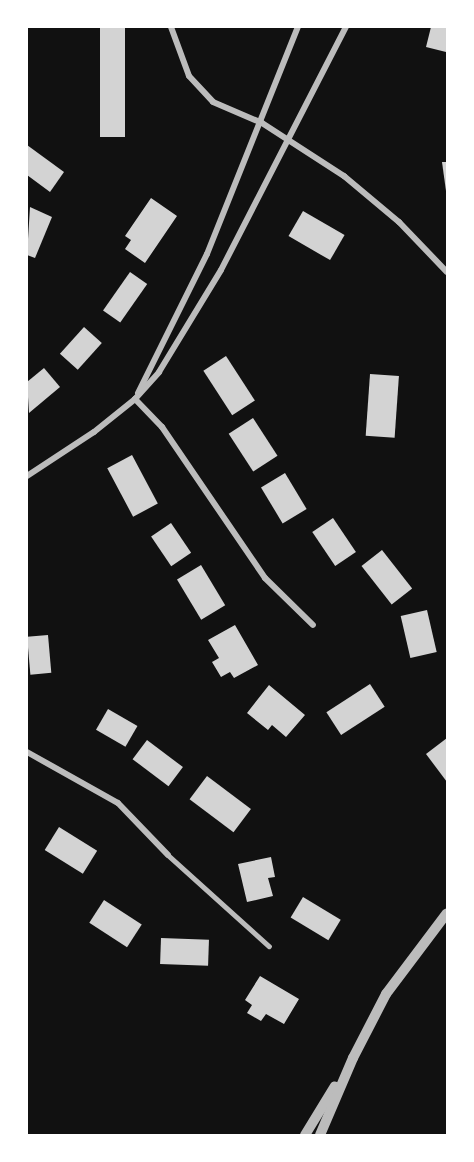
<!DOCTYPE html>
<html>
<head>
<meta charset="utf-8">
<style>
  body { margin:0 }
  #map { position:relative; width:474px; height:1162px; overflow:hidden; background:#111; font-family:"Crimson Pro",serif }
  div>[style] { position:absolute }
  .building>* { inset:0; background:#d3d3d3; transform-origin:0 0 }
  .service>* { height:4.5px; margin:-2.25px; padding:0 2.25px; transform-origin:2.25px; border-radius:2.25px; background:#bcbcbc }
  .minor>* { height:6px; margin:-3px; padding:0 3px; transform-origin:3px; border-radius:3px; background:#bcbcbc }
  .tertiary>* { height:10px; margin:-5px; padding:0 5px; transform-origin:5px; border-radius:5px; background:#bcbcbc }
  span { translate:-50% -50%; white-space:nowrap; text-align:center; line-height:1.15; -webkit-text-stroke:4.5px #fff; paint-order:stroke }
  .frame { position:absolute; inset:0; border:28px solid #fff; pointer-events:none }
</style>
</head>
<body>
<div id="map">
  <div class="building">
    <i style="left:100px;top:27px;width:25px;height:110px"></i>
    <i style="clip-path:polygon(431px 27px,447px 27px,446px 52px,426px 47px)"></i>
    <i style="clip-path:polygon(27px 145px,64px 172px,50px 192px,27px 175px)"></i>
    <i style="clip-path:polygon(442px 162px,447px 162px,447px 191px,446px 191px)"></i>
    <i style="clip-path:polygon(151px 198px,177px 216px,145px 263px,125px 249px,131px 240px,125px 236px)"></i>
    <i style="clip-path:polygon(30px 207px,52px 217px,35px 258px,27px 255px)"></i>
    <i style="left:303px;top:211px;width:48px;height:29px;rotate:30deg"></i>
    <i style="left:130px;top:272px;width:21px;height:47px;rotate:35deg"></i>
    <i style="left:84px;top:327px;width:24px;height:36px;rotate:42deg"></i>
    <i style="left:226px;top:356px;width:53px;height:27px;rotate:57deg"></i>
    <i style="clip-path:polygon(44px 368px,60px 387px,29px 413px,27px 382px)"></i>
    <i style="left:370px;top:374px;width:29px;height:62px;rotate:4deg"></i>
    <i style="left:253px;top:418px;width:45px;height:29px;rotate:57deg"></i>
    <i style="left:132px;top:455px;width:55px;height:28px;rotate:62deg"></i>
    <i style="left:285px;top:473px;width:42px;height:28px;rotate:59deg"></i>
    <i style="left:333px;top:518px;width:41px;height:25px;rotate:56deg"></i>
    <i style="left:171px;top:523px;width:36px;height:24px;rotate:56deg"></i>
    <i style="left:382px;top:550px;width:49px;height:26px;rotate:52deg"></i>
    <i style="left:201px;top:565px;width:47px;height:28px;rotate:59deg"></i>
    <i style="left:427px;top:610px;width:43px;height:27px;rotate:77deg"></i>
    <i style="clip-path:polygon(235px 625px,258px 665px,234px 678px,230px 672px,221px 677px,212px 662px,219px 658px,208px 640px)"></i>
    <i style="left:48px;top:635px;width:38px;height:21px;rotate:85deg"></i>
    <i style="left:370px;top:684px;width:27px;height:52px;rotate:57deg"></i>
    <i style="clip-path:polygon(269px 685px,305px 715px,286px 737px,272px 725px,268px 730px,247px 713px)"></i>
    <i style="left:108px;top:709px;width:34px;height:24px;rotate:30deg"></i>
    <i style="clip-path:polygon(447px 738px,447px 782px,426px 754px)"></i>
    <i style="left:147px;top:740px;width:45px;height:24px;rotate:37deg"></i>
    <i style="left:207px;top:776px;width:55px;height:29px;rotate:37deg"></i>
    <i style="left:59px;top:827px;width:45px;height:27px;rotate:32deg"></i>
    <i style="clip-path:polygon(271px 857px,275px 877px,268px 878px,273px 896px,247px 902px,238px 864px)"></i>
    <i style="left:303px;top:897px;width:44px;height:24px;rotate:31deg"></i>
    <i style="left:104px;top:900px;width:45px;height:27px;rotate:33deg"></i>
    <i style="left:161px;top:938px;width:48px;height:26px;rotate:2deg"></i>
    <i style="clip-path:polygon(260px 976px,299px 999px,284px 1024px,266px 1014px,261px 1021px,247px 1013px,252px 1005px,245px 1000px)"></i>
  </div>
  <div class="service">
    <i style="left:168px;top:855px;width:136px;rotate:42deg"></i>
  </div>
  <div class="minor">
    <i style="left:171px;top:27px;width:52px;rotate:69.8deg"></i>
    <i style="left:189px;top:76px;width:35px;rotate:47deg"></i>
    <i style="left:213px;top:102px;width:53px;rotate:23.2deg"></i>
    <i style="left:262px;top:123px;width:98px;rotate:32.9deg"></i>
    <i style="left:344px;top:176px;width:72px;rotate:39.9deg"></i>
    <i style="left:399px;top:222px;width:69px;rotate:46.2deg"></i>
    <i style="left:138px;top:393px;width:155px;rotate:-63.6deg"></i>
    <i style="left:207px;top:254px;width:245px;rotate:-68.2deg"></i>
    <i style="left:135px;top:399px;width:39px;rotate:46deg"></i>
    <i style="left:162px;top:427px;width:183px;rotate:55.7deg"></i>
    <i style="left:265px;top:578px;width:67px;rotate:44.4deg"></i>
    <i style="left:27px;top:476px;width:80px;rotate:-33.3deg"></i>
    <i style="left:94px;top:432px;width:53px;rotate:-38.8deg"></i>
    <i style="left:135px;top:399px;width:36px;rotate:-48deg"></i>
    <i style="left:159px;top:372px;width:119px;rotate:-58.7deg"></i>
    <i style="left:221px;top:270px;width:273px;rotate:-62.8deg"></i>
    <i style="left:27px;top:752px;width:104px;rotate:29.3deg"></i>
    <i style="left:118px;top:803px;width:72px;rotate:46.1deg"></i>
  </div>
  <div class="tertiary">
    <i style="left:305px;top:1135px;width:57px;rotate:-58.5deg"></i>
    <i style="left:320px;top:1135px;width:84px;rotate:-66.8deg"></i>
    <i style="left:353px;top:1058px;width:72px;rotate:-62.7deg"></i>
    <i style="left:386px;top:994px;width:101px;rotate:-53deg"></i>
  </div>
  <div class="frame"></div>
</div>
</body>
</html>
